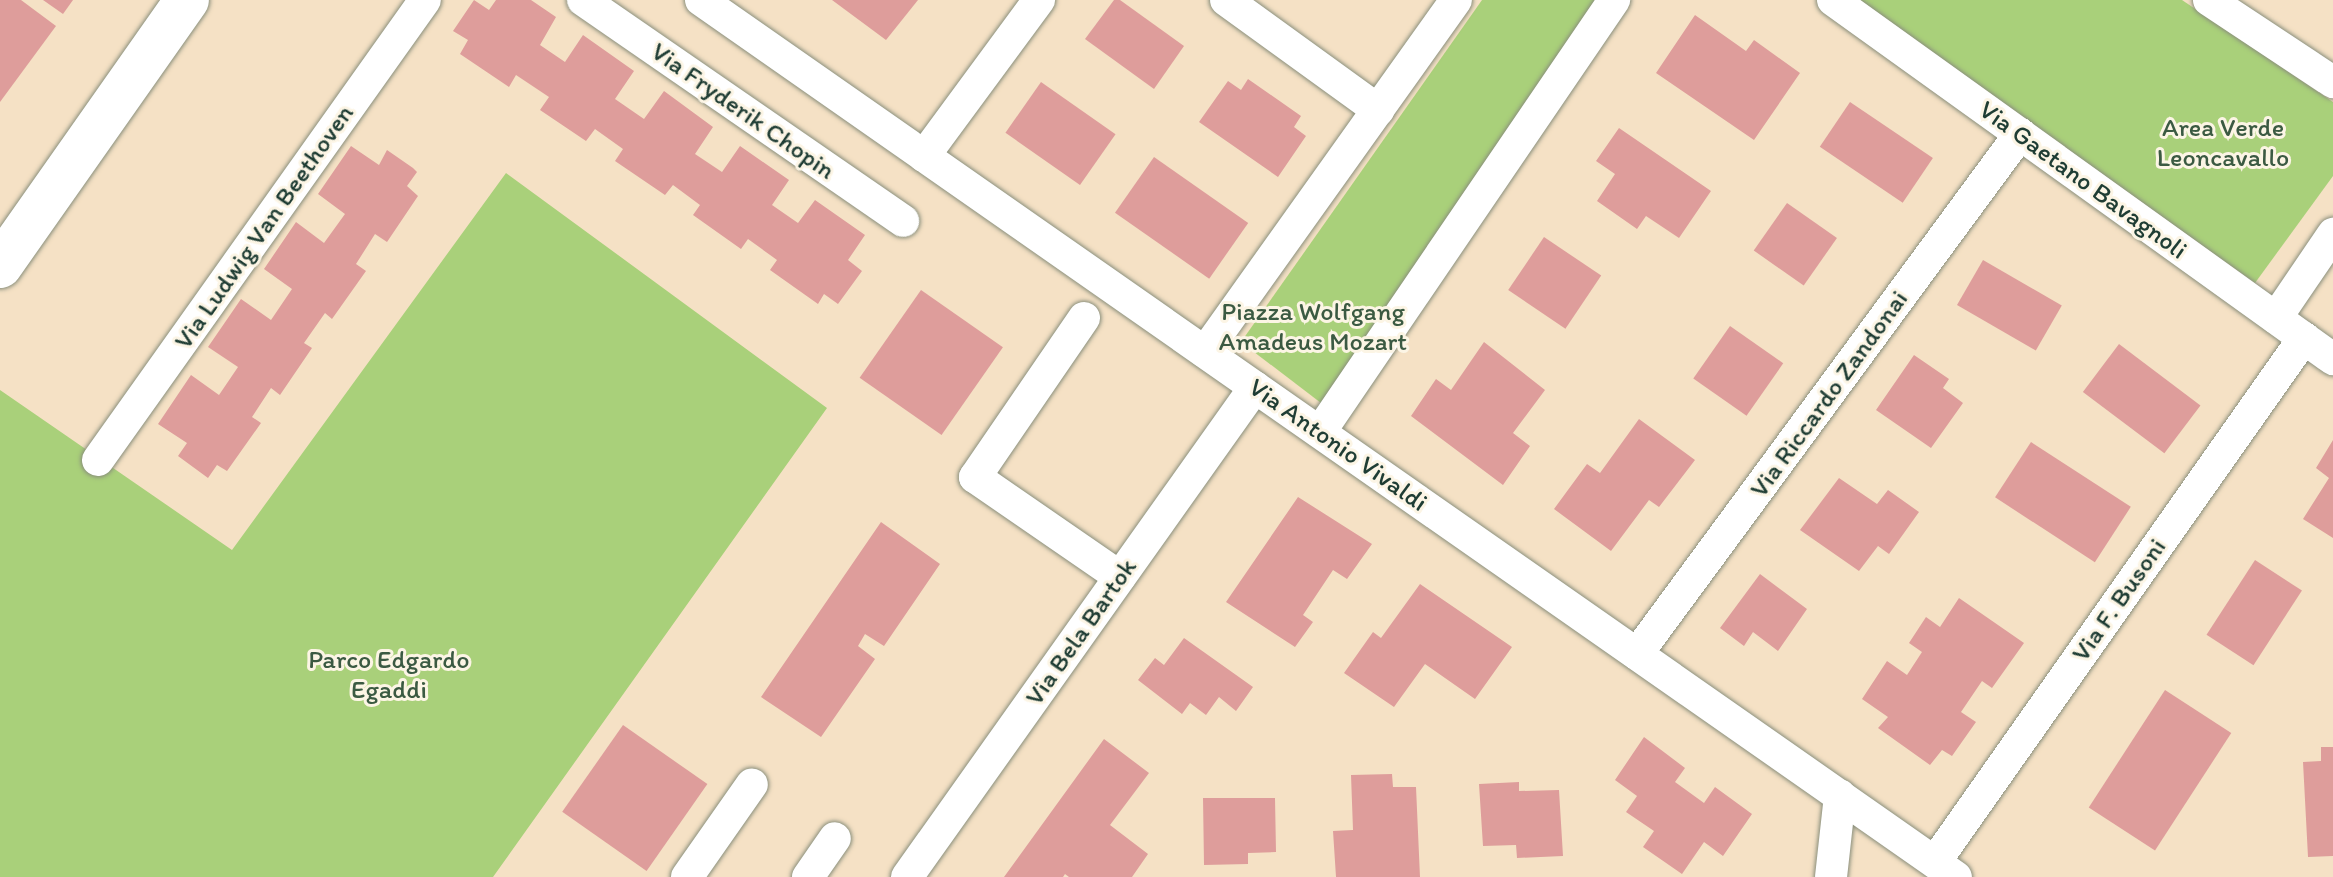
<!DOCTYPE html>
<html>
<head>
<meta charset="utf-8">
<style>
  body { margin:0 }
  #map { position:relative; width:2333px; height:877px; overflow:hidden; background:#f5e1c5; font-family:Itim,sans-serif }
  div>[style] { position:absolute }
  .green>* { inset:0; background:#a9d07a }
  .building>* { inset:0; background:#de9d9b; transform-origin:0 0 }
  .roads { filter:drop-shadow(0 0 2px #8a8f7c) drop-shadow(0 0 2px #8a8f7c) }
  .street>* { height:32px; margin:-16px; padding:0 16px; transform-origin:16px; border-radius:16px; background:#fff }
  .secondary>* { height:44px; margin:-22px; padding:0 22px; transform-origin:22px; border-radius:22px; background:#fff }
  span { translate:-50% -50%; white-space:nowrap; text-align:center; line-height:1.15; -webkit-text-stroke:6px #fcf5e5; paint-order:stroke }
  .street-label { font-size:26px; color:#1f3d34 }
  .park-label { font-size:26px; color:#3b5a42 }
</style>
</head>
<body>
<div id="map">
  <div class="green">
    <i style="clip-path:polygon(1482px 0,1598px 0,1321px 403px,1241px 342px)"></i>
    <i style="clip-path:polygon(1856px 0,2182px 0,2333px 102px,2333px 176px,2255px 283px)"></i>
    <i style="clip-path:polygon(506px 173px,827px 408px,493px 877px,0 877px,0 390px,232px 550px)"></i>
  </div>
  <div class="building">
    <i style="clip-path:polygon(0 0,21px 0,56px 26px,0 102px)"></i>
    <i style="clip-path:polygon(43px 0,73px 0,63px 14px)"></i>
    <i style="clip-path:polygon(474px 0,489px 10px,496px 0,531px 0,556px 17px,540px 45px,565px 62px,583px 35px,634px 71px,615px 99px,644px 119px,664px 91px,713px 127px,695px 154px,722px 172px,740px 146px,789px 180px,772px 205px,798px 223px,815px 200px,865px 235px,848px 260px,862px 271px,838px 304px,824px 294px,818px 304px,770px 270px,777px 260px,748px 239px,741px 249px,693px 215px,700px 205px,673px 185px,665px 195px,615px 161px,623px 149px,595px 129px,586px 141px,540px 110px,549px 97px,516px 75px,509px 87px,460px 54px,468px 40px,453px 31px)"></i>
    <i style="clip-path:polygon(832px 0,918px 0,886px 40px)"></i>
    <i style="clip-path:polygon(1114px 0,1120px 0,1184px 46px,1154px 89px,1085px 39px)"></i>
    <i style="clip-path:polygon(1695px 15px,1746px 51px,1754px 40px,1800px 73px,1754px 140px,1656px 73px)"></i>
    <i style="clip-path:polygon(1248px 79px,1301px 116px,1294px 127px,1306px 136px,1278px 177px,1199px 122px,1228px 81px,1241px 90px)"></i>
    <i style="left:1041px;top:82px;width:91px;height:62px;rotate:35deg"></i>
    <i style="left:1850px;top:102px;width:100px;height:54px;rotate:34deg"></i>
    <i style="clip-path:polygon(1619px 128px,1711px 191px,1679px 238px,1646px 216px,1637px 229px,1597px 201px,1615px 174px,1596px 161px)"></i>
    <i style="clip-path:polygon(351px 146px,379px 165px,387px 150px,413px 168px,417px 172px,407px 186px,418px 196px,387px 242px,375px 234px,356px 264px,366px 271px,332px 319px,325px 313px,304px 343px,312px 348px,280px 395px,271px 388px,252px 417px,261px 423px,227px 471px,217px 465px,208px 478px,178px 456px,187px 443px,158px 424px,191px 375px,219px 395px,238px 367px,208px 347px,241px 299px,271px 320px,292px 289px,264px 269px,296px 222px,324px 243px,345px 214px,318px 194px)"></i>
    <i style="left:1154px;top:157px;width:115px;height:68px;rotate:35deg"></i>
    <i style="left:1787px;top:203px;width:61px;height:58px;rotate:35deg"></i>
    <i style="left:1544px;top:237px;width:69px;height:64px;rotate:34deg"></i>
    <i style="left:1983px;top:260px;width:91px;height:52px;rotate:30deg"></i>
    <i style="left:921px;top:290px;width:100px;height:107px;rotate:35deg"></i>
    <i style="left:1730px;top:326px;width:65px;height:64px;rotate:35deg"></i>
    <i style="clip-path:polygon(1484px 342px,1545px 390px,1513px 433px,1530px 446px,1503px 485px,1411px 416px,1436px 379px,1451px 390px)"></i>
    <i style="left:2119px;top:344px;width:102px;height:60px;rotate:37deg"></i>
    <i style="clip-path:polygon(1914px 355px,1949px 379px,1943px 388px,1963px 403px,1931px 448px,1876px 410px)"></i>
    <i style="clip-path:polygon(1639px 419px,1695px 460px,1659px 507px,1649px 500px,1611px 551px,1554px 509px,1587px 464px,1600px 473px)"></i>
    <i style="clip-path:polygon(2333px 440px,2333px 538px,2303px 519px,2329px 478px,2316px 468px)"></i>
    <i style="left:2031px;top:442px;width:119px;height:66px;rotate:33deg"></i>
    <i style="clip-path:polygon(1839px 478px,1877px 504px,1888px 490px,1919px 512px,1889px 554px,1878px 546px,1859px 571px,1800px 530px)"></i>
    <i style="clip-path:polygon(1298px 497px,1372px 544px,1347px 579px,1333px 570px,1303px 615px,1313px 622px,1295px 647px,1226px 602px)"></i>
    <i style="clip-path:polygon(881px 522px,940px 564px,884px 646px,865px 634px,858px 646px,875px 659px,821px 737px,761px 697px)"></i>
    <i style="left:2255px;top:560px;width:56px;height:89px;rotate:33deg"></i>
    <i style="clip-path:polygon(1760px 574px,1807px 609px,1778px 651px,1753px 632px,1744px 646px,1720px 628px)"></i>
    <i style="clip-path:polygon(1420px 584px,1512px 647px,1475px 699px,1425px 664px,1394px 707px,1344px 673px,1373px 632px,1381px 638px)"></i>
    <i style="clip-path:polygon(1959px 598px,2024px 643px,1992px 688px,1982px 681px,1961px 712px,1976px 722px,1952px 756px,1942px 750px,1930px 765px,1878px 728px,1888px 717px,1862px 699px,1887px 661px,1907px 675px,1922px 652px,1909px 643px,1926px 617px,1940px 627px)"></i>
    <i style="clip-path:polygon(1184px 638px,1253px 687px,1236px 711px,1219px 697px,1206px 715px,1190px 703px,1182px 714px,1138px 680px,1155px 658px,1164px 665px)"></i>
    <i style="left:2165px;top:690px;width:79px;height:140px;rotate:33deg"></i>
    <i style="left:623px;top:725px;width:103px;height:106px;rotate:35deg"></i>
    <i style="clip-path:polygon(1644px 737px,1685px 768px,1675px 782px,1704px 803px,1715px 787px,1752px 814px,1723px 856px,1704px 842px,1682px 874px,1643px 847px,1654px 831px,1626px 812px,1637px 796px,1615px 780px)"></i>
    <i style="clip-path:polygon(1104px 739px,1149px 773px,1110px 825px,1148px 854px,1132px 877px,1069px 877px,1065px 874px,1063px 877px,1004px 877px)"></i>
    <i style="clip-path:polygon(2321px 747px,2333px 747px,2333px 856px,2308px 857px,2303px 762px,2321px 761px)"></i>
    <i style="clip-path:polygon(1392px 774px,1393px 787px,1416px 787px,1420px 877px,1336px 877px,1333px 831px,1353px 830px,1351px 775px)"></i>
    <i style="clip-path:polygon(1519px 782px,1519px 791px,1559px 790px,1563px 856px,1517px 858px,1516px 845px,1483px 846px,1479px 784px)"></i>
    <i style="clip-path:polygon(1203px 798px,1275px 798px,1276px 852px,1248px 853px,1248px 864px,1204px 865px)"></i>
  </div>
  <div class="roads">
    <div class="street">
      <i style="left:583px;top:0;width:389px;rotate:34.6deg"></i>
      <i style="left:701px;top:0;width:1531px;rotate:34.95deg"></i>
      <i style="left:1226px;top:0;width:188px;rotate:35.9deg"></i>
      <i style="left:1833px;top:0;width:616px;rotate:35.68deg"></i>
      <i style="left:2209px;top:0;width:149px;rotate:33.5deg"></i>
      <i style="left:924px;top:156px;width:194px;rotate:-53.6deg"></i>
      <i style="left:1084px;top:318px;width:193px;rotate:124.4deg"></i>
      <i style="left:975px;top:477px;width:176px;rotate:34.6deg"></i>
      <i style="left:2276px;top:318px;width:102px;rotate:-55.8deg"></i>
      <i style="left:1205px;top:352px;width:432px;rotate:-54.5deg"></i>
      <i style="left:1320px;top:432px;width:523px;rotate:-55.76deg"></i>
      <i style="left:98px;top:460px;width:564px;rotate:-54.59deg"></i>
      <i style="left:1637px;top:654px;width:646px;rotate:-53.63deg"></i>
      <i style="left:1935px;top:862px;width:641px;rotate:-54.85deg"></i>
      <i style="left:687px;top:877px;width:113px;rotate:-55deg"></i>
      <i style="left:808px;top:877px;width:47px;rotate:-55.3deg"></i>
      <i style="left:907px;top:877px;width:601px;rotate:-54.62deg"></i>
      <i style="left:1831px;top:877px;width:82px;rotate:-83.7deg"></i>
    </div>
    <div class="secondary">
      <i style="left:0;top:266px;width:325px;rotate:-54.9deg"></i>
    </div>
  </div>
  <div class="street-label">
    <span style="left:743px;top:111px;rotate:35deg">Via Fryderik Chopin</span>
    <span style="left:2083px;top:180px;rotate:36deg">Via Gaetano Bavagnoli</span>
    <span style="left:264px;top:227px;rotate:-55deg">Via Ludwig Van Beethoven</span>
    <span style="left:1829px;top:394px;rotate:-54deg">Via Riccardo Zandonai</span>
    <span style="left:1338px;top:445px;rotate:35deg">Via Antonio Vivaldi</span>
    <span style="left:2119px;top:600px;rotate:-55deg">Via F. Busoni</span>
    <span style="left:1081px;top:632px;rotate:-55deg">Via Bela Bartok</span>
  </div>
  <div class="park-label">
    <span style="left:2223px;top:143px">Area Verde<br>Leoncavallo</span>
    <span style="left:1313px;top:327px">Piazza Wolfgang<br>Amadeus Mozart</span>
    <span style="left:389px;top:675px">Parco Edgardo<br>Egaddi</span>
  </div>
</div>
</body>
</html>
